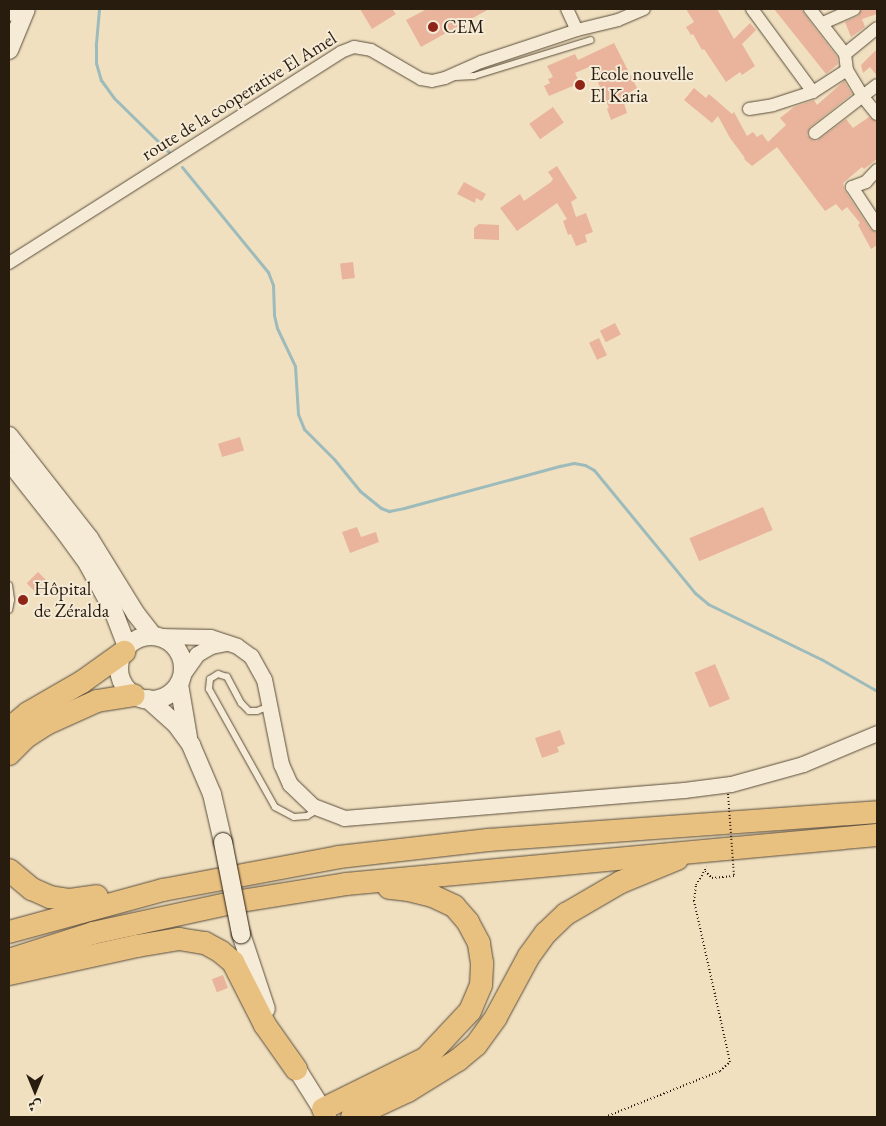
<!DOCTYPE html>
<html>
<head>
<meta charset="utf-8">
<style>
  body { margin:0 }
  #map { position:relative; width:886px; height:1126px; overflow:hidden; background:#f0e0c0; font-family:"EB Garamond",Amiri,serif }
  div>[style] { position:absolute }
  .stream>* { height:3px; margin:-1.5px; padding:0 1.5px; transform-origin:1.5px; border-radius:1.5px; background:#9ebbbc }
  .building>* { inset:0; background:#e9b49b; transform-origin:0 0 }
  .path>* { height:2px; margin-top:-1px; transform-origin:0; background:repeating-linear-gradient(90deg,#281c0f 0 1px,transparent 0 3.5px) }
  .roads { filter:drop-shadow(0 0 1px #5a4d3b) drop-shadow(0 0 1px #5a4d3b) }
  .service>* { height:6px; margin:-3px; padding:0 3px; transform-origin:3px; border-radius:3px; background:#f5ebd6 }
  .minor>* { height:12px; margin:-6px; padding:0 6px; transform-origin:6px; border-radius:6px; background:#f5ebd6 }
  .tertiary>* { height:15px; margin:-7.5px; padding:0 7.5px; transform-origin:7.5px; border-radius:7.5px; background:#f5ebd6 }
  .secondary>* { height:18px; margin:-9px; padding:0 9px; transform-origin:9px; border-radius:9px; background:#f5ebd6 }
  .secondary>.ring { margin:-9px; padding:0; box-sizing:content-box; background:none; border:18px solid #f5ebd6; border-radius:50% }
  .motorway>* { height:22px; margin:-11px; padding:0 11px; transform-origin:11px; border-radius:11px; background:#e8c080 }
  .path-bridge>* { height:2px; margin-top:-1px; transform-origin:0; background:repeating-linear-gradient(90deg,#281c0f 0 1px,transparent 0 3.5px) }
  .bridges { filter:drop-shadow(0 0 1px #281c0f) drop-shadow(0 0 1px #281c0f) }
  .secondary-bridge>* { height:18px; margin:-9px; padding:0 9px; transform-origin:9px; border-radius:9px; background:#f5ebd6 }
  .dots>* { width:14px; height:14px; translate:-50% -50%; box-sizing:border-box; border:2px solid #f5ebd6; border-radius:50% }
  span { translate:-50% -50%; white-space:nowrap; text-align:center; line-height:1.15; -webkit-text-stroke:4px #f5ebd6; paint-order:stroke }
  .poi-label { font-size:19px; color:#281c0f }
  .left { translate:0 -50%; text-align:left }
  .street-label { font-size:19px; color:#281c0f }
  .frame { position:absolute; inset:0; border:10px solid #281c0f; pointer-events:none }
  .north { position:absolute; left:10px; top:1066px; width:50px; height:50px; -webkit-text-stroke:4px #f5ebd6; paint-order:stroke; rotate:180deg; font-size:14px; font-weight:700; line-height:20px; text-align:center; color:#281c0f }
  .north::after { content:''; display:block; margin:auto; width:18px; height:22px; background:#281c0f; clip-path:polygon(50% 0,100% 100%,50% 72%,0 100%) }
</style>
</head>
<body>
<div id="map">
  <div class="stream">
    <i style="left:99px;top:9px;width:37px;rotate:95deg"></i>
    <i style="left:96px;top:46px;width:17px;rotate:90deg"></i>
    <i style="left:96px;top:63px;width:18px;rotate:74deg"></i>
    <i style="left:101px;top:80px;width:22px;rotate:54deg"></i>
    <i style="left:114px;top:98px;width:80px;rotate:44.5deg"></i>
    <i style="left:182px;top:167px;width:136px;rotate:50.7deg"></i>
    <i style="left:268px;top:272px;width:14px;rotate:69deg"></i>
    <i style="left:273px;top:285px;width:30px;rotate:88deg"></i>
    <i style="left:274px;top:315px;width:13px;rotate:77deg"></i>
    <i style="left:277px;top:328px;width:42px;rotate:64.7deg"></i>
    <i style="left:295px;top:366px;width:48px;rotate:86.4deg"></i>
    <i style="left:298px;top:414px;width:16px;rotate:68deg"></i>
    <i style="left:304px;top:429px;width:42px;rotate:45deg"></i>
    <i style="left:334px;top:459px;width:41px;rotate:50.9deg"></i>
    <i style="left:360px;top:491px;width:27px;rotate:39deg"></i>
    <i style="left:381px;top:508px;width:9px;rotate:21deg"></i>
    <i style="left:389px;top:511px;width:15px;rotate:-11deg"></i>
    <i style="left:404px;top:508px;width:162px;rotate:-15.1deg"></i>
    <i style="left:560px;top:466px;width:14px;rotate:-12deg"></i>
    <i style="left:574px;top:463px;width:11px;rotate:10deg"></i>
    <i style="left:585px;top:465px;width:10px;rotate:29deg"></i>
    <i style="left:594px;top:470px;width:159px;rotate:50.6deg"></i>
    <i style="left:695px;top:593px;width:17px;rotate:40deg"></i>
    <i style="left:708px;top:604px;width:126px;rotate:26deg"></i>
    <i style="left:821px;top:659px;width:64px;rotate:29.7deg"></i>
  </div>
  <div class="building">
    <i style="clip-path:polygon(360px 9px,392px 9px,396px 14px,372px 29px)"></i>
    <i style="clip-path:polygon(427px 9px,489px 9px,421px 47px,406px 20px)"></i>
    <i style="clip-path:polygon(686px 9px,717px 9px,734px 39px,750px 23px,756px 30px,742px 44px,755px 66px,742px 75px,740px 72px,726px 82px,704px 49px,702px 50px,693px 34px,691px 35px,686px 27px,694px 22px)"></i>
    <i style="clip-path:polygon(774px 9px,802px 9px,804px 14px,837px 57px,838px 64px,826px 74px)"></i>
    <i style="clip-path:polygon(862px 9px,877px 9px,877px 14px,862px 19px,865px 27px,851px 37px,845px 22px,858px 16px)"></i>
    <i style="clip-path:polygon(614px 43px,637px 88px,622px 97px,627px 113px,611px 120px,607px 109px,609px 108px,591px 66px,575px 73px,580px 83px,549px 96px,544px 86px,550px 83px,548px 79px,553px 77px,547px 66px,575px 54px,578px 60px)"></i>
    <i style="clip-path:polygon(877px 49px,877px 76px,870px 67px,863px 73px,861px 65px)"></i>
    <i style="clip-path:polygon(844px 81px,852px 94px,810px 127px,807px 135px,812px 140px,817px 141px,846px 119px,853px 128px,869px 117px,877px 122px,877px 159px,864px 169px,862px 167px,843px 183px,845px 191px,870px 229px,877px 233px,877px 245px,871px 249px,858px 225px,860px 223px,847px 207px,842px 211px,836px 204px,825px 211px,777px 147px,752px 166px,744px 159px,745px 158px,730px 138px,718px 116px,712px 123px,684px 100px,694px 88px,706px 98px,709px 94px,732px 114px,734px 112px,747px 136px,753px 132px,757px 137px,762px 134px,768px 142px,786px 125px,780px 118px,794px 107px,814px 100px,817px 105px)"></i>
    <i style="left:553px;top:107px;width:19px;height:29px;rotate:55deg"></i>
    <i style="clip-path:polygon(557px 166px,577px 198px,571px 202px,576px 217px,586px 213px,593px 232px,585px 235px,587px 242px,576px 246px,571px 234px,568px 235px,563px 221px,567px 219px,557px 203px,517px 231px,500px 208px,520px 194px,524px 201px,551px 182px,553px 179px,548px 172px)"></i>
    <i style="clip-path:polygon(464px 182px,486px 194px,482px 201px,476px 198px,475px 203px,457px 194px)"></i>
    <i style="clip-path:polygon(479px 224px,499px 225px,499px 240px,474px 239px,474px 228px)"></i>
    <i style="left:353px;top:262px;width:16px;height:13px;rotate:83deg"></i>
    <i style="left:615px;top:323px;width:13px;height:17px;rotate:63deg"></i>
    <i style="left:599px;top:338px;width:19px;height:11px;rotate:65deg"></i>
    <i style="left:240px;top:437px;width:14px;height:23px;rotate:73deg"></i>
    <i style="left:763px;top:507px;width:25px;height:80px;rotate:67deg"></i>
    <i style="clip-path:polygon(357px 527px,361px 537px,376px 532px,379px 542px,350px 553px,342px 532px)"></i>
    <i style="left:38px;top:572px;width:11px;height:16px;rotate:45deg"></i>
    <i style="left:715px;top:664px;width:38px;height:22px;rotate:67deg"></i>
    <i style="clip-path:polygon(560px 730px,565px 744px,557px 747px,559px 752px,542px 758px,535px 738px)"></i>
    <i style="left:223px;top:975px;width:14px;height:12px;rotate:69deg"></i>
  </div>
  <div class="path">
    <i style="left:705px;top:871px;width:10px;rotate:45deg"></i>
    <i style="left:712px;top:878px;width:22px;rotate:-5deg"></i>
    <i style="left:605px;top:1117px;width:124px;rotate:-21.8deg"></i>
    <i style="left:720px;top:1071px;width:13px;rotate:-42deg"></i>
    <i style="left:730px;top:1062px;width:165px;rotate:-102.6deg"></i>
    <i style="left:694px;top:901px;width:16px;rotate:-83deg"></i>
    <i style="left:696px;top:885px;width:21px;rotate:-59deg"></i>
  </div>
  <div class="roads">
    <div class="service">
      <i style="left:455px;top:77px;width:19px;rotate:-3deg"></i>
      <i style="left:474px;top:76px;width:122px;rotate:-17.1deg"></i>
      <i style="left:9px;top:585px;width:15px;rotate:82deg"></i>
      <i style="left:11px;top:600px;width:10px;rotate:101deg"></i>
      <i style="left:270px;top:706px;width:14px;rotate:159deg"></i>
      <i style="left:257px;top:711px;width:8px;rotate:180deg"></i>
      <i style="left:249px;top:711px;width:11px;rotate:-135deg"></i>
      <i style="left:241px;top:703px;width:30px;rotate:-118deg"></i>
      <i style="left:227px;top:677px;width:9px;rotate:-162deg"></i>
      <i style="left:218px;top:674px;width:9px;rotate:148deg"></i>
      <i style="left:210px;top:679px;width:10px;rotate:96deg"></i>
      <i style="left:209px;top:689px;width:135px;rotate:60.8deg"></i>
      <i style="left:275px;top:807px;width:21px;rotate:28deg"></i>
      <i style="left:294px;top:817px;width:13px;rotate:-4deg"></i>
      <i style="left:307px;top:816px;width:12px;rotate:-31deg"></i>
    </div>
    <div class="minor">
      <i style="left:567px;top:9px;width:23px;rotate:65deg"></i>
      <i style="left:752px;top:9px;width:103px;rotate:53.7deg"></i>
      <i style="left:813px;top:92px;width:40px;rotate:-32.9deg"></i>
      <i style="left:810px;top:9px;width:57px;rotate:52.1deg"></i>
      <i style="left:845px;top:54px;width:16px;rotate:83deg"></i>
      <i style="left:847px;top:70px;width:31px;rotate:59deg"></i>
      <i style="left:863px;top:97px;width:22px;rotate:51deg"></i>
      <i style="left:823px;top:23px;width:34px;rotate:-24deg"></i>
      <i style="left:845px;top:54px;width:41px;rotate:-39.1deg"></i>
      <i style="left:749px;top:109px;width:24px;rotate:-9deg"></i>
      <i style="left:773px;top:105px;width:42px;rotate:-18deg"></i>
      <i style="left:815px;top:133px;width:78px;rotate:-37.7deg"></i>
      <i style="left:877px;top:170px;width:16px;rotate:133deg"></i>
      <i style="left:866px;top:182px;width:15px;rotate:160deg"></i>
      <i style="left:852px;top:187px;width:45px;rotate:56.7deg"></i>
      <i style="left:9px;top:263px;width:393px;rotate:-32.4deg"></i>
      <i style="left:341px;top:52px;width:14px;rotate:-21deg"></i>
      <i style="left:354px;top:47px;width:17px;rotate:10deg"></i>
      <i style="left:371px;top:50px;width:58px;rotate:30.1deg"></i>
      <i style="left:421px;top:79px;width:11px;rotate:10deg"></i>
      <i style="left:432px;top:81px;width:13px;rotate:-13deg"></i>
      <i style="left:445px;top:78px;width:39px;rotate:-24deg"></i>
      <i style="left:481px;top:62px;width:101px;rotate:-18.4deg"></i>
      <i style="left:577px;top:30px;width:42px;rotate:-13.7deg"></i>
      <i style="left:618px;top:20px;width:28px;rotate:-23deg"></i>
    </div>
    <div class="tertiary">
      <i style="left:157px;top:636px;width:53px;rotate:1.1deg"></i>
      <i style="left:210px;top:637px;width:28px;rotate:18deg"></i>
      <i style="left:237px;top:646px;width:17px;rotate:36deg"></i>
      <i style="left:251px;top:656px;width:26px;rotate:61deg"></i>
      <i style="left:264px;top:679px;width:87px;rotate:78.7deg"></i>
      <i style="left:281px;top:764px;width:22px;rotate:66deg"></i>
      <i style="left:290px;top:784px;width:32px;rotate:44deg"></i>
      <i style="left:313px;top:806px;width:33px;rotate:21deg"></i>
      <i style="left:344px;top:818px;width:341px;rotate:-4.7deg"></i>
      <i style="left:684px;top:790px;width:47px;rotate:-7.3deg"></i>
      <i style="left:731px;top:784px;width:75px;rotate:-15.5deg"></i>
      <i style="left:803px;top:764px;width:80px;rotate:-22.7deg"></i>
      <i style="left:183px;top:674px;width:24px;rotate:-55deg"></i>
      <i style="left:197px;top:654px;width:16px;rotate:-30deg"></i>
      <i style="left:211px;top:646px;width:14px;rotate:-12deg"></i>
    </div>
    <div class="secondary">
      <i style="left:9px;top:12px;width:3px;rotate:-72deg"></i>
      <i style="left:9px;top:50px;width:44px;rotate:-67.5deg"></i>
      <i style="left:9px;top:436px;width:130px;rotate:51.9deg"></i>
      <i style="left:89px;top:538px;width:89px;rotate:58.3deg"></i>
      <i style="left:136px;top:614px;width:28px;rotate:52deg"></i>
      <i style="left:9px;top:461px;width:90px;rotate:51.7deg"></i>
      <i style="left:65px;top:532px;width:39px;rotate:54deg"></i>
      <i style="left:88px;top:564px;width:52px;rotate:61.5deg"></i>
      <i style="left:113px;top:610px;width:39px;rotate:69deg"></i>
      <i class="ring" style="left:119px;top:636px;width:46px;height:46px"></i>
      <i style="left:179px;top:684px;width:54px;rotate:80.4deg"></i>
      <i style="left:148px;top:699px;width:38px;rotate:42deg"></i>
      <i style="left:176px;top:724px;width:26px;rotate:54deg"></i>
      <i style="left:191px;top:745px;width:53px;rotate:66.8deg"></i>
      <i style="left:212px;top:794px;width:49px;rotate:77.1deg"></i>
      <i style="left:241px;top:934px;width:79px;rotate:71.6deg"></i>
      <i style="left:290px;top:1058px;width:70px;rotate:57.9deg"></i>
    </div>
    <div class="motorway">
      <i style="left:9px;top:729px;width:25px;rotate:-40deg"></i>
      <i style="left:28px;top:713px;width:62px;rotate:-29.9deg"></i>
      <i style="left:82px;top:682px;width:52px;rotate:-35.5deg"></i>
      <i style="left:9px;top:754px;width:24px;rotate:-45deg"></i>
      <i style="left:26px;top:737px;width:24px;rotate:-33deg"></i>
      <i style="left:46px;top:724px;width:56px;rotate:-24.3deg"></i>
      <i style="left:97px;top:701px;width:37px;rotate:-9deg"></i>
      <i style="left:9px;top:870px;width:30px;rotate:40deg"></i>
      <i style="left:32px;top:889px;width:20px;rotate:24deg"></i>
      <i style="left:50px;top:897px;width:20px;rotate:9deg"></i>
      <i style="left:70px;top:900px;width:27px;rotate:-8deg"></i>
      <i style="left:9px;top:932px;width:160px;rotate:-15.3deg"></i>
      <i style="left:163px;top:890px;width:179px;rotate:-10.6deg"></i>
      <i style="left:339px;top:857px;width:150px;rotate:-6.5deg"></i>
      <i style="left:488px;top:840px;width:390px;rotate:-4.1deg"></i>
      <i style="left:9px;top:960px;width:88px;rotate:-17.8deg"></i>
      <i style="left:93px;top:933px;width:151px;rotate:-12.2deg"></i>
      <i style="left:241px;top:901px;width:106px;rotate:-9.2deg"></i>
      <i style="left:346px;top:884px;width:533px;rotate:-5.27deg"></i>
      <i style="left:9px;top:974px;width:131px;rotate:-12.3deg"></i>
      <i style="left:137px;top:946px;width:43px;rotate:-9.5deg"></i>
      <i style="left:179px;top:939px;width:26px;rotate:9deg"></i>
      <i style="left:205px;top:943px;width:18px;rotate:29deg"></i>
      <i style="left:221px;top:952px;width:16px;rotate:40deg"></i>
      <i style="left:233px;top:962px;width:71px;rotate:63.1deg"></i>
      <i style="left:265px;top:1025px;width:54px;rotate:54.8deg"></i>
      <i style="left:323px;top:1109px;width:115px;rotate:-26.3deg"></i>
      <i style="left:426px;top:1058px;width:64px;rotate:-46.9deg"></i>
      <i style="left:470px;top:1011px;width:28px;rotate:-67deg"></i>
      <i style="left:481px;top:985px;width:22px;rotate:-87deg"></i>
      <i style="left:482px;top:963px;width:20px;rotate:-99deg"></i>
      <i style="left:479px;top:943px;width:24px;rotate:-118deg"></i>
      <i style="left:468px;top:922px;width:21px;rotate:-131deg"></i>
      <i style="left:454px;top:906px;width:23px;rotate:-155deg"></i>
      <i style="left:433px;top:896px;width:25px;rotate:-166deg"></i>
      <i style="left:409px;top:890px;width:20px;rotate:-174deg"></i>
      <i style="left:352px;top:1117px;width:62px;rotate:-24.9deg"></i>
      <i style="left:408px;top:1091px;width:59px;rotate:-31.8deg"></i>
      <i style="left:458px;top:1060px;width:23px;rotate:-40deg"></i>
      <i style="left:476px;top:1045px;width:34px;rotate:-54deg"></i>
      <i style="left:496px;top:1017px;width:69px;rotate:-61.6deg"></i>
      <i style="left:529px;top:956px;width:29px;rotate:-54deg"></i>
      <i style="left:546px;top:933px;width:28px;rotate:-44deg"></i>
      <i style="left:566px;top:914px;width:64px;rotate:-30.2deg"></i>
      <i style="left:621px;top:882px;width:61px;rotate:-22.3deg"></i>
    </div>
  </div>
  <div class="path-bridge">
    <i style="left:728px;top:794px;width:82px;rotate:85.8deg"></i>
  </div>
  <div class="bridges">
    <div class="secondary-bridge">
      <i style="left:223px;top:842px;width:94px;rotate:78.9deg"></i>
    </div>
  </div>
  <div class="dots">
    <i style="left:433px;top:27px;background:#8f2418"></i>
    <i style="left:580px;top:85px;background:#8f2418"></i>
    <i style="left:23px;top:600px;background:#8f2418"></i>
  </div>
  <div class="poi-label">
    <span class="left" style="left:443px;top:27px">CEM</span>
    <span class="left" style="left:590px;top:85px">Ecole nouvelle<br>El Karia</span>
    <span class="left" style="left:34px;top:600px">Hôpital<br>de Zéralda</span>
  </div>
  <div class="street-label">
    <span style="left:239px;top:96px;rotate:-32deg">route de la cooperative El Amel</span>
  </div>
  <div class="frame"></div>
  <div class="north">ش</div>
</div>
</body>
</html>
